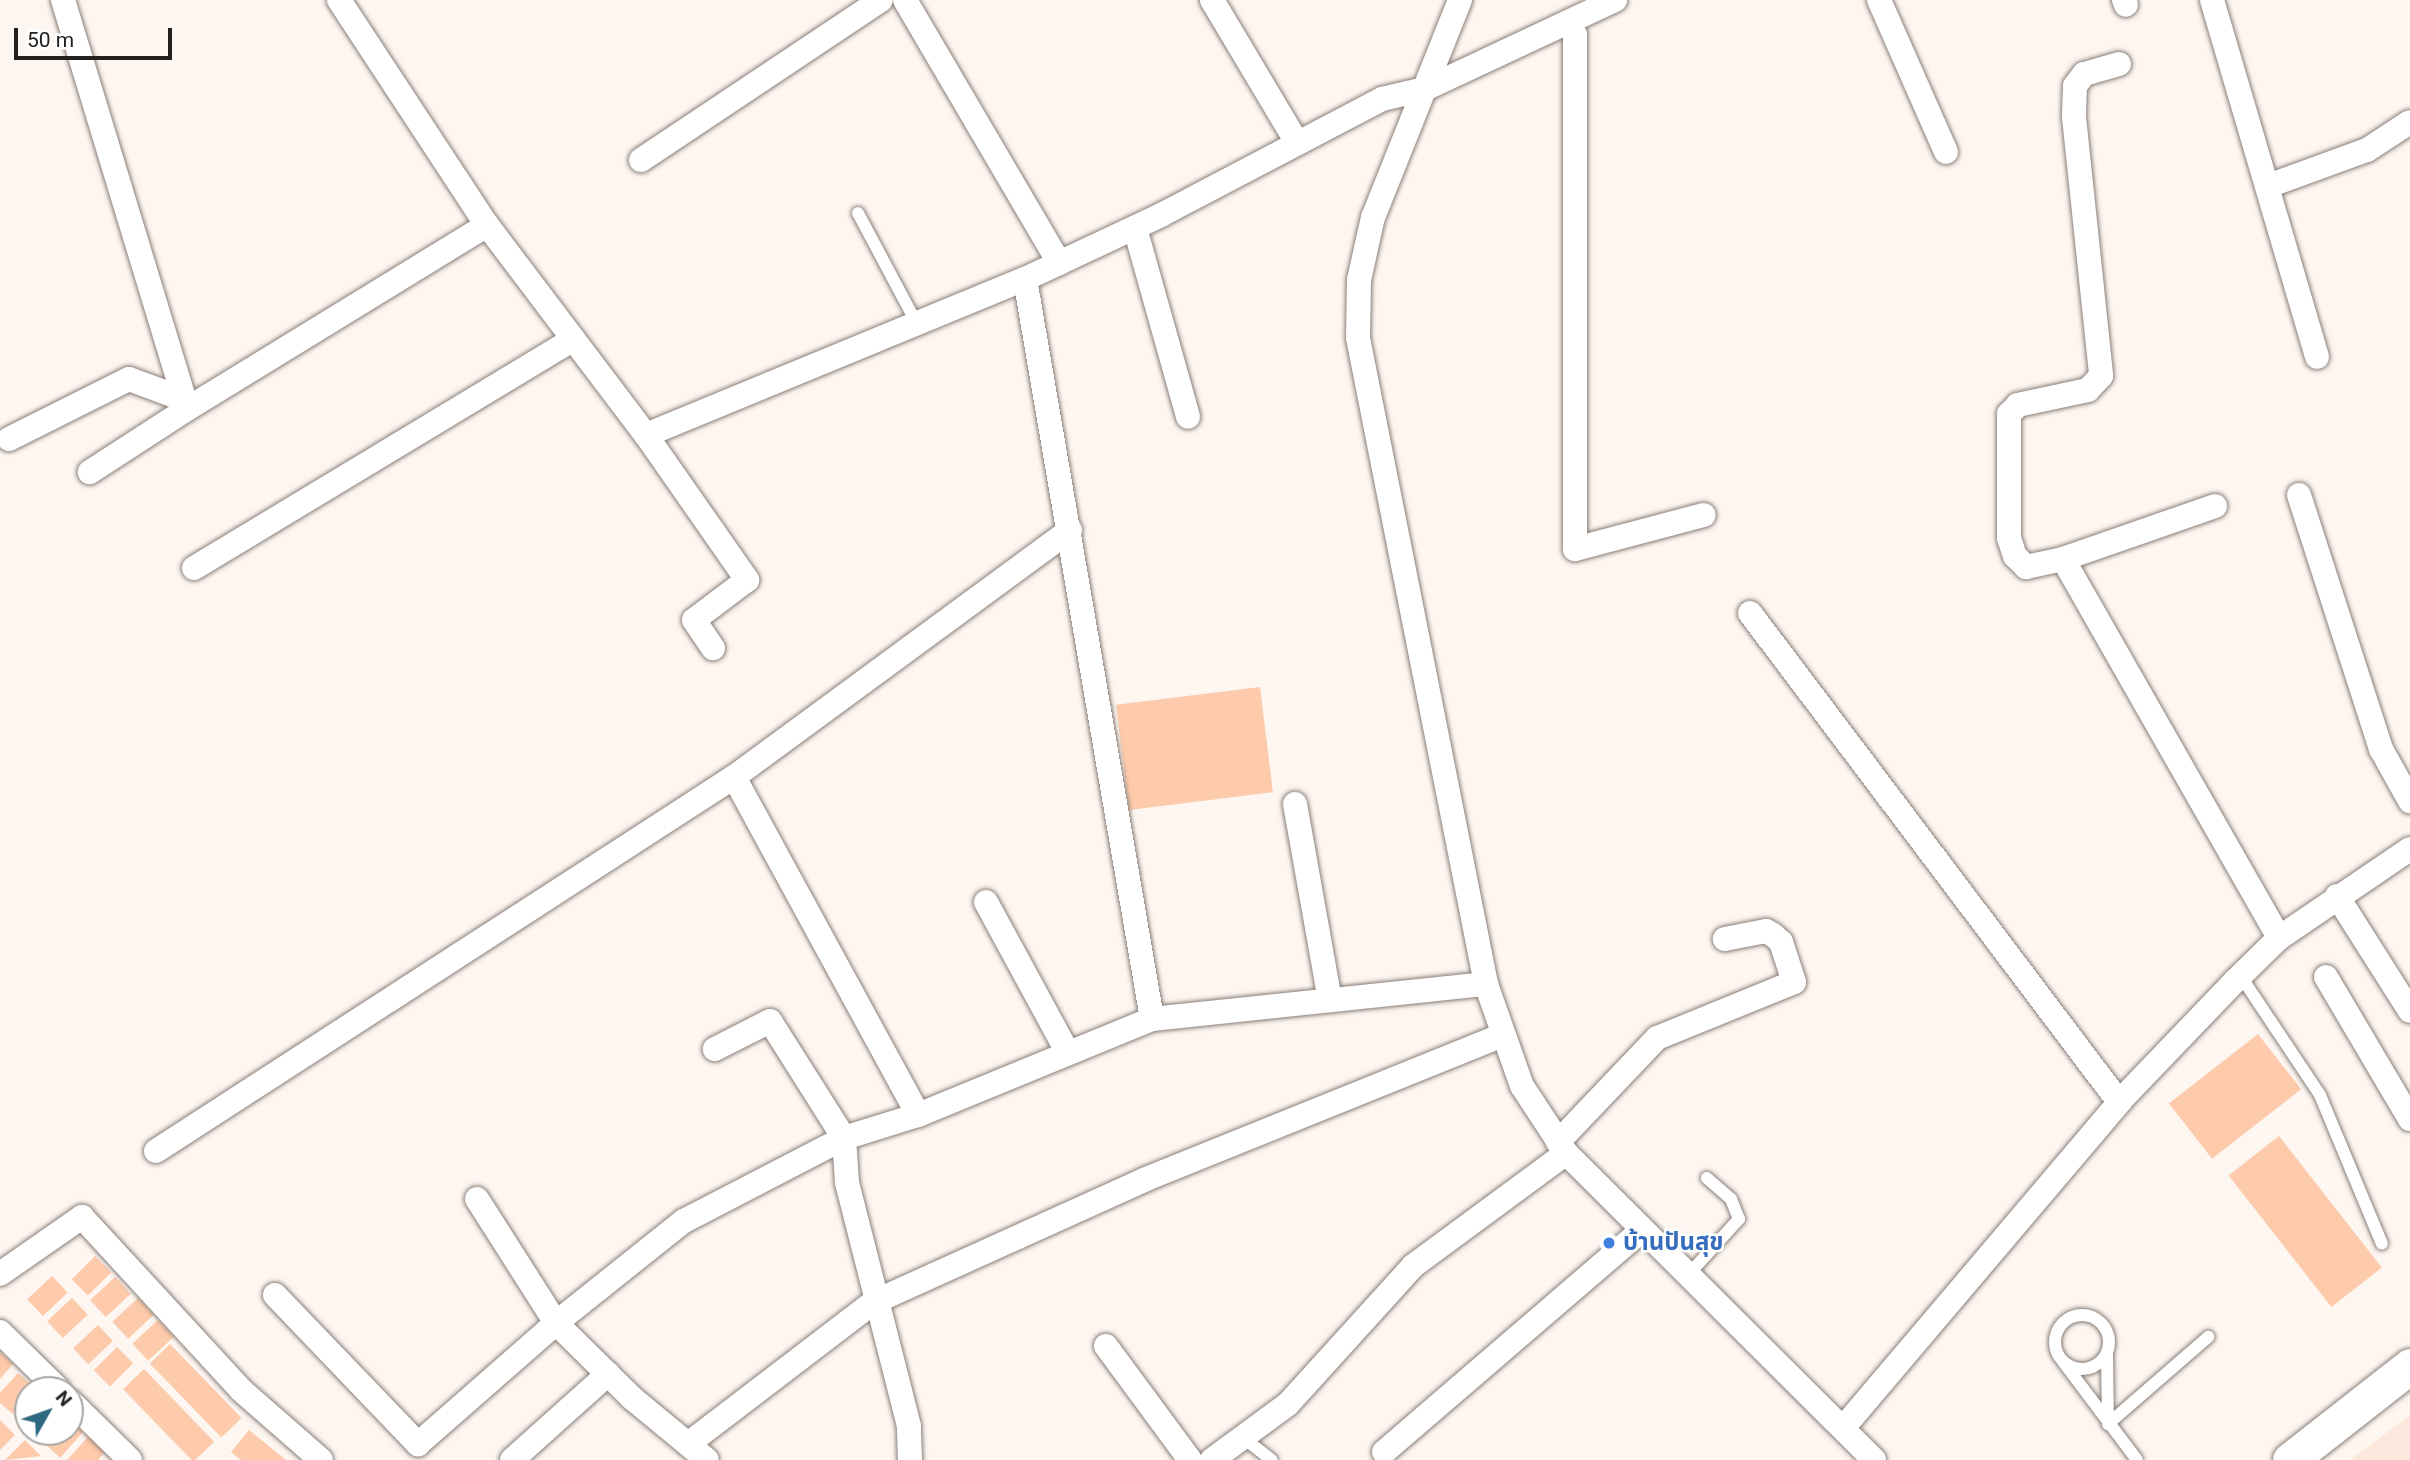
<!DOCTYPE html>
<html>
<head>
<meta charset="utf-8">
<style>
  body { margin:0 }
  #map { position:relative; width:2410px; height:1460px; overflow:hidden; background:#fdf6f1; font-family:Roboto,"Noto Sans Thai",sans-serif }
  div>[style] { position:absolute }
  .built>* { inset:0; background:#fbe7db }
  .building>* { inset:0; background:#fdcaab; transform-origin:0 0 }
  .roads { filter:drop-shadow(0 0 2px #8a7e78) drop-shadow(0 0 2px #8a7e78) }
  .service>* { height:12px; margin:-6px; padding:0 6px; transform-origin:6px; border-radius:6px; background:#fff }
  .service>.ring { margin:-6px; padding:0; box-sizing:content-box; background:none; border:12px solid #fff; border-radius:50% }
  .minor>* { height:24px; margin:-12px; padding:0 12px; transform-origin:12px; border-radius:12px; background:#fff }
  .secondary>* { height:35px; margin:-17.5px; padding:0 17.5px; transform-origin:17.5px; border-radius:17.5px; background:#fff }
  .dots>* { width:19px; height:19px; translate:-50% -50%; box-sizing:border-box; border:4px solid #fff; border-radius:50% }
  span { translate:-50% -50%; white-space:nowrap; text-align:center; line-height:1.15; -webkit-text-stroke:5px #fff; paint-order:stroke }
  .shop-label { font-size:24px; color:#366cbe; font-weight:700 }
  .left { translate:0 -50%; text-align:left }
  .north { position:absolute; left:14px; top:1376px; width:70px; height:70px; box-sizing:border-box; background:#fff; border:2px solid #a7a6a5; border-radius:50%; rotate:50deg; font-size:19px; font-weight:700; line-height:28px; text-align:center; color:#24201d }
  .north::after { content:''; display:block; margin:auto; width:24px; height:32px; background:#2e6981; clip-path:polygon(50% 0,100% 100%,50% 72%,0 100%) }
  .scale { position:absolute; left:14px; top:28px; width:158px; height:32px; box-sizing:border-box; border:4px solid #24201d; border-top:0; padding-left:9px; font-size:21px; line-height:24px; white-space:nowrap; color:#24201d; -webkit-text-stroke:5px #fff; paint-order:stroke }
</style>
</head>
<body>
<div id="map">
  <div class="built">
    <i style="clip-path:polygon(2410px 1415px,2410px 1460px,2350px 1460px)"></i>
  </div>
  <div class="building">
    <i style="left:1260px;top:687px;width:106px;height:145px;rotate:83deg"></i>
    <i style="left:2258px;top:1034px;width:70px;height:113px;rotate:52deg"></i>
    <i style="left:2279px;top:1136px;width:167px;height:64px;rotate:52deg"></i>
    <i style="left:95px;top:1256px;width:23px;height:33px;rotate:45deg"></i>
    <i style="left:52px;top:1276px;width:23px;height:34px;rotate:47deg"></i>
    <i style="left:115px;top:1277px;width:23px;height:34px;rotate:47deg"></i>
    <i style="left:72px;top:1298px;width:23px;height:34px;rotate:47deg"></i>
    <i style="left:138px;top:1298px;width:23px;height:35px;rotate:47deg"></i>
    <i style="left:158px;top:1320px;width:23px;height:35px;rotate:47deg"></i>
    <i style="left:98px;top:1325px;width:22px;height:34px;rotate:47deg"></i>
    <i style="left:170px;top:1344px;width:103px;height:28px;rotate:46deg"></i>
    <i style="left:117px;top:1347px;width:23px;height:33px;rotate:45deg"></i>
    <i style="clip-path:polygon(0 1352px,13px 1364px,0 1379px)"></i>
    <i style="left:144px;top:1369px;width:101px;height:29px;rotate:46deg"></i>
    <i style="clip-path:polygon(18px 1373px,35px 1388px,28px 1390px,28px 1397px,13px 1414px,0 1403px,0 1393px)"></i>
    <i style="clip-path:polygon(28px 1407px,28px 1429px,17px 1419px)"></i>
    <i style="clip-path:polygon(0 1420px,15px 1435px,0 1450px)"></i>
    <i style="clip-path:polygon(70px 1420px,83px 1432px,60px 1458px,43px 1442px,52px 1432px,70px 1432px)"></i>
    <i style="clip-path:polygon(249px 1430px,286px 1460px,241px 1460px,231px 1452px)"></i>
    <i style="clip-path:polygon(88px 1437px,105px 1452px,98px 1460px,67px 1460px)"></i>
    <i style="clip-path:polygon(25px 1440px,41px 1456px,5px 1460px)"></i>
  </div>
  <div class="roads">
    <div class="service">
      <i style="left:858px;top:213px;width:126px;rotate:62deg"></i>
      <i style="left:2240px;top:975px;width:144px;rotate:56.3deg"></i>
      <i style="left:2320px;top:1095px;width:161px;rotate:67.4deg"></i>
      <i style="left:1688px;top:1275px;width:76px;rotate:-47.7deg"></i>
      <i style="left:1739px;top:1219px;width:22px;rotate:-112deg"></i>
      <i style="left:1731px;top:1199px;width:32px;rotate:-139deg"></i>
      <i class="ring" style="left:2055px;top:1315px;width:42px;height:42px"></i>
      <i style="left:2107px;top:1354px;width:70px;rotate:89.2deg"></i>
      <i style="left:2064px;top:1363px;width:121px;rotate:53deg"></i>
      <i style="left:2108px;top:1424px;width:133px;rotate:-41deg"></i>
      <i style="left:1241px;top:1436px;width:39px;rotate:38deg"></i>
    </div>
    <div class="minor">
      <i style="left:63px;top:0;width:427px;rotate:73.1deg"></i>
      <i style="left:187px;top:409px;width:116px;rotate:147deg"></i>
      <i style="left:339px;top:0;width:269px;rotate:56.7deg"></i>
      <i style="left:487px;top:225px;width:263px;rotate:52.9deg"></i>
      <i style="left:646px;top:435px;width:410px;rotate:-22.4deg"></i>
      <i style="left:1025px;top:279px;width:150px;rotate:-25.2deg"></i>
      <i style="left:1161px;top:215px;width:250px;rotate:-27.7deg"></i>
      <i style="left:1382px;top:99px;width:44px;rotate:-13.1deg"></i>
      <i style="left:1425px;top:89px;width:210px;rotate:-25.1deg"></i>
      <i style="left:905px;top:0;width:305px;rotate:59.6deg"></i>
      <i style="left:1212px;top:0;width:164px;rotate:59.2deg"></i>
      <i style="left:1460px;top:0;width:234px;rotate:111.8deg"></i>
      <i style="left:1373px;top:217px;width:65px;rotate:102.5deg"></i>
      <i style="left:1359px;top:280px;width:58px;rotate:91deg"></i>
      <i style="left:1358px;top:338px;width:659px;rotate:78.79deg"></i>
      <i style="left:1486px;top:984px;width:108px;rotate:70.6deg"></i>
      <i style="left:1522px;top:1086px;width:80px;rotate:56.7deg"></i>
      <i style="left:1566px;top:1153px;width:435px;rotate:44.9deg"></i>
      <i style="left:1879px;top:0;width:166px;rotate:66.2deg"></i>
      <i style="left:2124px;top:0;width:5px;rotate:68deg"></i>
      <i style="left:2212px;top:0;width:372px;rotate:73.6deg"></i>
      <i style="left:1569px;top:22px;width:14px;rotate:65deg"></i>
      <i style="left:1575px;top:35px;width:514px;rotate:90deg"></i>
      <i style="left:1575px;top:549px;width:133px;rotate:-14.8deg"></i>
      <i style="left:2119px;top:64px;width:36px;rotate:164deg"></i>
      <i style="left:2084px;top:74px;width:15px;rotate:127deg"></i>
      <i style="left:2075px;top:86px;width:31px;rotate:92deg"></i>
      <i style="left:2074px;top:117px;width:260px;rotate:84deg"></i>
      <i style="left:2101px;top:376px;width:19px;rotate:133deg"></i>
      <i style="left:2088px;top:390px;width:72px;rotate:167.9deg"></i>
      <i style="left:2018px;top:405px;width:13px;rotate:135deg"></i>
      <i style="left:2009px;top:414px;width:124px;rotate:90deg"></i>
      <i style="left:2009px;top:538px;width:19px;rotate:72deg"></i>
      <i style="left:2015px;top:556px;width:16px;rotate:45deg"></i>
      <i style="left:2026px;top:567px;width:38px;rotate:-12deg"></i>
      <i style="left:2063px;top:559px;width:161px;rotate:-19.2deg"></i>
      <i style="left:641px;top:160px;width:288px;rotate:-33.7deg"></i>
      <i style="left:2268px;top:186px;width:105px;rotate:-20deg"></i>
      <i style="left:2367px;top:150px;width:51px;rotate:-33.1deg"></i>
      <i style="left:1135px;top:228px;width:196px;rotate:74.3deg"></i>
      <i style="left:1025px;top:279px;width:751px;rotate:80.26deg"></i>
      <i style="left:187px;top:409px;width:352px;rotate:-31.5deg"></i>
      <i style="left:646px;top:435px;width:177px;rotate:55.1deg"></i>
      <i style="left:747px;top:580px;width:66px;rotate:143deg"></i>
      <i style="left:694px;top:620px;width:34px;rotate:56deg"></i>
      <i style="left:9px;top:439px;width:134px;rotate:-26.6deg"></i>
      <i style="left:129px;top:379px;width:58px;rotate:20.3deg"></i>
      <i style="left:2299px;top:495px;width:267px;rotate:72.1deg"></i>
      <i style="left:2381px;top:749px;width:60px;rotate:60.9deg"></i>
      <i style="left:2063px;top:559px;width:436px;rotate:60.3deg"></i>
      <i style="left:194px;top:568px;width:443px;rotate:-31.1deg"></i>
      <i style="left:1750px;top:613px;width:613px;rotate:52.96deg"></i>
      <i style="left:734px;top:777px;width:385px;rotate:61.4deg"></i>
      <i style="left:1295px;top:804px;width:199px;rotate:79.9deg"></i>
      <i style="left:2337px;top:896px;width:136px;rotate:57.6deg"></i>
      <i style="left:986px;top:902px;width:170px;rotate:61.5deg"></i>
      <i style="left:2326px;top:977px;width:165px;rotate:59.4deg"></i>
      <i style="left:1558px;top:1142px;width:144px;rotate:-46.4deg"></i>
      <i style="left:1657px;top:1038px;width:148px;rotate:-22.2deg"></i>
      <i style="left:1794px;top:982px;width:42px;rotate:-108deg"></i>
      <i style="left:1781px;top:942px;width:11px;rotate:-139deg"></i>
      <i style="left:1773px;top:935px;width:8px;rotate:-150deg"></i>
      <i style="left:1766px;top:931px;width:42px;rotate:169deg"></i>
      <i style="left:156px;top:1151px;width:688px;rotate:-32.91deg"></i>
      <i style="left:734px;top:777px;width:417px;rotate:-36.3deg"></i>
      <i style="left:477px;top:1199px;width:147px;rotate:57.5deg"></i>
      <i style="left:556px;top:1323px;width:107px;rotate:44.6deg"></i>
      <i style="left:632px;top:1398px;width:97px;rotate:39.6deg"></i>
      <i style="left:0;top:1274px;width:100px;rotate:-34.8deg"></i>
      <i style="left:82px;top:1217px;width:235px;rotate:47.4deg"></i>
      <i style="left:241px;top:1390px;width:106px;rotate:41.2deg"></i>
      <i style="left:275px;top:1295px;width:207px;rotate:46.2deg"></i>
      <i style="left:418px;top:1444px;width:184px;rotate:-41.2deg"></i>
      <i style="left:556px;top:1323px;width:164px;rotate:-38.6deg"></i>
      <i style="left:684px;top:1221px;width:180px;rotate:-27.4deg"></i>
      <i style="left:844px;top:1138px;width:138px;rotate:-122.3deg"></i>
      <i style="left:770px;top:1021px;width:62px;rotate:153deg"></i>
      <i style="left:0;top:1332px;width:83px;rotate:44.5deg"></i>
      <i style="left:1106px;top:1346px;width:142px;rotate:53.6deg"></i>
      <i style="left:70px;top:1401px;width:84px;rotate:44.5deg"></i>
      <i style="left:1843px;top:1428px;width:427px;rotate:-49.7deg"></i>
      <i style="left:2119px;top:1102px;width:168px;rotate:-46.2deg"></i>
      <i style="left:2235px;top:981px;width:62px;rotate:-44.3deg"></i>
      <i style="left:2279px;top:938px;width:158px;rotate:-34.2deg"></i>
      <i style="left:688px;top:1444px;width:234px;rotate:-37.4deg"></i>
      <i style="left:874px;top:1302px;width:296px;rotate:-24.3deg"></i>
      <i style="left:1144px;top:1180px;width:386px;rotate:-22deg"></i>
      <i style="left:1384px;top:1452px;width:339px;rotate:-40.7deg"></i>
      <i style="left:512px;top:1460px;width:129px;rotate:-41.9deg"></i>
      <i style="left:910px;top:1460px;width:34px;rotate:-92deg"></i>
      <i style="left:909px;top:1426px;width:252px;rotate:-104.3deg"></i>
      <i style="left:847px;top:1182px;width:44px;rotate:-93.9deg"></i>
      <i style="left:844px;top:1138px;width:77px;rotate:-17.3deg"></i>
      <i style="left:918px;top:1115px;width:253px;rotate:-22.3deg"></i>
      <i style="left:1152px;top:1019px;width:336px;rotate:-6deg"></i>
      <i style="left:1212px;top:1460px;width:94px;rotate:-36.4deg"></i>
      <i style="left:1288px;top:1404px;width:186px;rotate:-47.8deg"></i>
      <i style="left:1413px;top:1266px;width:190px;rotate:-36.4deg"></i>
    </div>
    <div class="secondary">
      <i style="left:2290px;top:1460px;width:152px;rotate:-38.1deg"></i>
    </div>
  </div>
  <div class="dots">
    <i style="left:1609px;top:1243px;background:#3f7fe0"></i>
  </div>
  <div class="shop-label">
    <span class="left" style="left:1623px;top:1243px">บ้านปันสุข</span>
  </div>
  <div class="north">N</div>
  <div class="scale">50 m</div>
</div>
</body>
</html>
